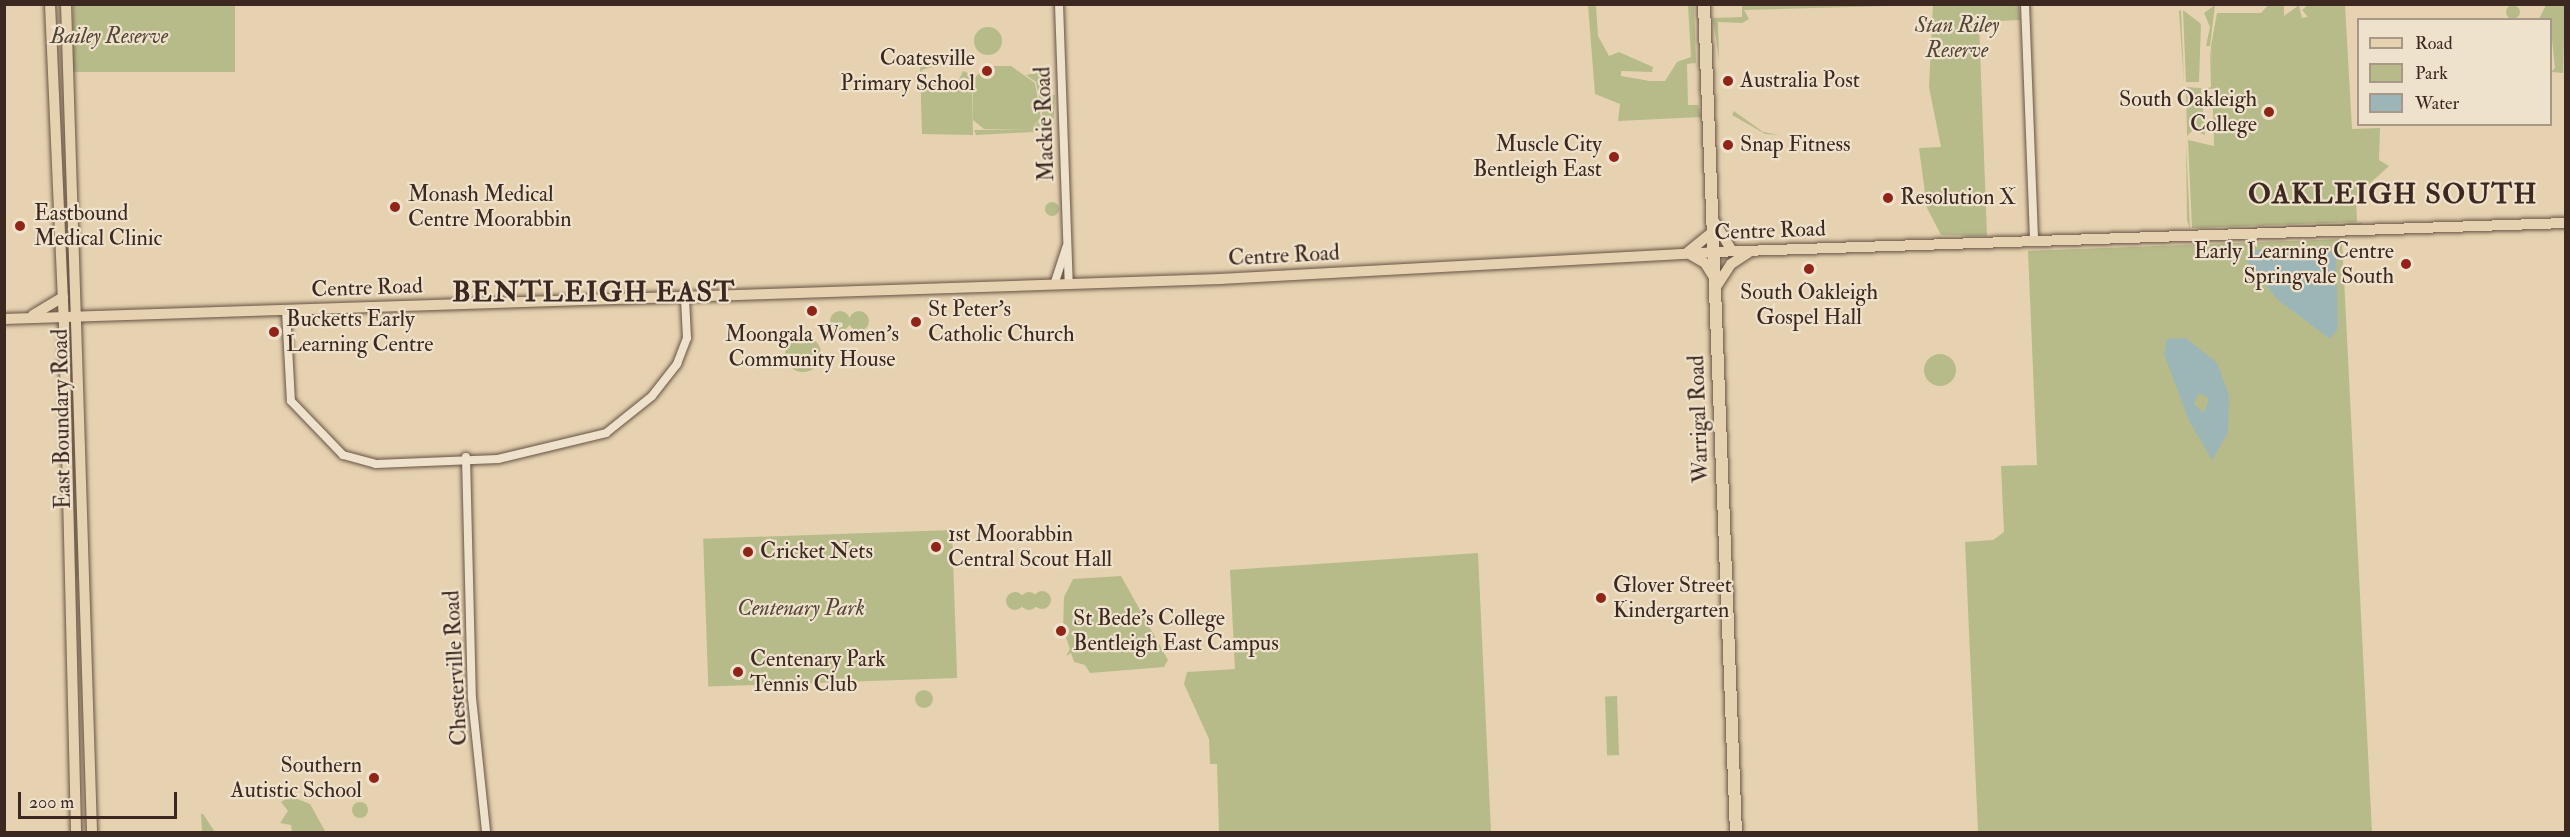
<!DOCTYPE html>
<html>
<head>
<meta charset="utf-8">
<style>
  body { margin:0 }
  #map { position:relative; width:2570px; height:837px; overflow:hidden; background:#e6d2b0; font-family:"IM FELL Double Pica",serif }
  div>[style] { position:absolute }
  .green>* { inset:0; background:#b7bb8a; transform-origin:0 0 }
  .round { border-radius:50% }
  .water>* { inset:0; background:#9cb5b7 }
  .roads { filter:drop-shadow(0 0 2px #675245) drop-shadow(0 0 2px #675245) }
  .minor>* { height:8px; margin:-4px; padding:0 4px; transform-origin:4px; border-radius:4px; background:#efe2cc }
  .major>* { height:10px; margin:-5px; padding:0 5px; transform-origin:5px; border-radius:5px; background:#e6d2b0 }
  .highway>* { height:12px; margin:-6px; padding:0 6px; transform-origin:6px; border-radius:6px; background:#e6d2b0 }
  .dots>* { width:16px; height:16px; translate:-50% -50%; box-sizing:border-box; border:3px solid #efe2cc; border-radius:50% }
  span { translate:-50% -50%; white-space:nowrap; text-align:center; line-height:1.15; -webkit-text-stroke:4.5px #efe2cc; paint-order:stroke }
  .park-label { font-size:22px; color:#554536; font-style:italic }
  .poi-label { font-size:22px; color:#3d2821 }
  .right { translate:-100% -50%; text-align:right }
  .left { translate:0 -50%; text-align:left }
  .street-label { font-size:22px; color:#3d2821 }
  .district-label { font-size:28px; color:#3d2821; font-weight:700; letter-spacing:1.5px }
  .frame { position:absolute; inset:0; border:6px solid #3d2821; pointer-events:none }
  .legend { position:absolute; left:2357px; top:18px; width:195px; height:108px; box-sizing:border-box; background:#efe2cc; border:2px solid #a89888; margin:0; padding:8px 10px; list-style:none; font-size:18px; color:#3d2821 }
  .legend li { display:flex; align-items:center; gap:12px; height:30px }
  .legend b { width:30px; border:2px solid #a89888 }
  .scale { position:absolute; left:18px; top:792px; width:159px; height:27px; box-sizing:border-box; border:3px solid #3d2821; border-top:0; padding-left:8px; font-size:18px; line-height:21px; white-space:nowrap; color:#3d2821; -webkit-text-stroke:4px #efe2cc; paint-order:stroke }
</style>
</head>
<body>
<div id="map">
  <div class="green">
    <i style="clip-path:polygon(2269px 4px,2284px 6px,2284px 16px,2299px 5px,2302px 18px,2308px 17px,2302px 10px,2308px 5px,2345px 5px,2352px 129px,2380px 128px,2379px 160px,2389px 166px,2356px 196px,2357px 222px,2192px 228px,2188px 140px,2214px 146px,2211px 46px,2217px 13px,2261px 13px)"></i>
    <i style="left:73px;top:5px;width:162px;height:67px"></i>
    <i style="clip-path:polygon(1588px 5px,1596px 5px,1598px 36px,1609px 56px,1619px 52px,1653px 67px,1652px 72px,1621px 71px,1621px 76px,1650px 81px,1665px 81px,1677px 62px,1691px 57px,1688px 5px,1694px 5px,1696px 63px,1687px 64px,1688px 105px,1698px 105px,1701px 117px,1618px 121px,1620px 104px,1595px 94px)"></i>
    <i style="clip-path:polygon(1742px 5px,1744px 6px,1926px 5px,1744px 10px,1749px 19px,1742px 23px,1718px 22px,1719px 60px,1713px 18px,1742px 17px)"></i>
    <i style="clip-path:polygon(1933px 5px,2019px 5px,2020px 20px,1979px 22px,1987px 236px,1941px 235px,1927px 208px,1919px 148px,1941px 147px,1929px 87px)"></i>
    <i style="clip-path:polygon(2215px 5px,2210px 46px,2206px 46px,2210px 27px,2204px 13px)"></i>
    <i style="clip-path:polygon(2546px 5px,2565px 5px,2563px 73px,2551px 72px,2555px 68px,2550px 20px,2539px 19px)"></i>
    <i class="round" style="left:2506px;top:5px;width:14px;height:14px"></i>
    <i style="clip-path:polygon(2181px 10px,2184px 83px,2179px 11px)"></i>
    <i style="clip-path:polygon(2183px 10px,2201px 24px,2199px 82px,2186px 82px)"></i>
    <i class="round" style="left:974px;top:27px;width:28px;height:28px"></i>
    <i style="clip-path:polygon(2210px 48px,2215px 85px,2211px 89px,2206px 89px,2211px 87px)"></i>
    <i style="clip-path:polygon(920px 66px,933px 67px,922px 70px,926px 86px,958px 82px,963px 71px,972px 75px,973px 135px,922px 134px)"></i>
    <i style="clip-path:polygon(987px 66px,1011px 66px,1035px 83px,1041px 118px,1031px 129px,1043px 118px,1036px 82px,1026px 75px,1041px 72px,1042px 96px,1055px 95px,1053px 131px,976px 135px,974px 130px,1031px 129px,984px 129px,973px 120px,973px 79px)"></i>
    <i style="clip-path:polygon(2186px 87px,2201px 88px,2205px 135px,2193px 130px,2187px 136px)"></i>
    <i style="clip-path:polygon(1734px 111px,1763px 132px,1780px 135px,1765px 134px,1732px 115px)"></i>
    <i style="clip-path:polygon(2186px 141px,2190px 229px,2187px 220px)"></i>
    <i class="round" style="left:1045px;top:202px;width:14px;height:14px"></i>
    <i style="clip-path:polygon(2362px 223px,2361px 225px,2224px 230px,2224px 229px)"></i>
    <i style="clip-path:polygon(71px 238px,73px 306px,66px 306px,65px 240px)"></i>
    <i style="clip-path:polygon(2342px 239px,2372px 832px,1978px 832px,1965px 542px,1993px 540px,2004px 532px,2001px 466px,2037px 465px,2028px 251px)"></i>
    <i class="round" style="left:849px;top:311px;width:20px;height:20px"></i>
    <i class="round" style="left:830px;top:311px;width:20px;height:20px"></i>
    <i class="round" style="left:785px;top:336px;width:36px;height:36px"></i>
    <i class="round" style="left:1924px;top:354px;width:32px;height:32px"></i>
    <i style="clip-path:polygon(73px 390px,79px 574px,76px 579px,68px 395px)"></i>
    <i style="left:952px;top:530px;width:148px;height:249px;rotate:88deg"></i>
    <i style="clip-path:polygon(1478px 553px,1491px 832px,1219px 832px,1217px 764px,1210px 764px,1209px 739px,1184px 684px,1187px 672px,1235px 669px,1230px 570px)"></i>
    <i style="clip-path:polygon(1121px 576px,1168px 660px,1164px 667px,1090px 673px,1085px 665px,1074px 662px,1071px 653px,1066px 656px,1070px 649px,1063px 629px,1064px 597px,1073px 579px)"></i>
    <i class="round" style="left:1033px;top:591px;width:18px;height:18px"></i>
    <i class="round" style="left:1020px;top:592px;width:18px;height:18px"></i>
    <i class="round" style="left:1006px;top:592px;width:18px;height:18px"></i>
    <i class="round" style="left:915px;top:690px;width:18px;height:18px"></i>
    <i style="left:1617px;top:696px;width:59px;height:12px;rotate:88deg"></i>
    <i style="clip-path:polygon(290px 796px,310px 804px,325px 831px,292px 832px,291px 825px,280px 823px,288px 811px,281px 802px)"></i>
    <i class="round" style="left:352px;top:802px;width:16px;height:16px"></i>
    <i style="clip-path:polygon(201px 814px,203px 814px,215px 832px,202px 832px)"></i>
  </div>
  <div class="water">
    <i style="clip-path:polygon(2315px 247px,2326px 247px,2336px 256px,2338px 328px,2330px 339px,2278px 300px,2246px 260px,2256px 250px)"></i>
    <i style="clip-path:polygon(evenodd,2186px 338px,2217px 363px,2229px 395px,2228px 433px,2212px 460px,2189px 421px,2164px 354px,2167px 339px,2186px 338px,2199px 393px,2209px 398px,2204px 413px,2194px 404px,2199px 393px)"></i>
  </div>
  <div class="roads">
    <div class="minor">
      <i style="left:1059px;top:4px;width:280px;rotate:88deg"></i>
      <i style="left:2025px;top:4px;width:238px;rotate:87.8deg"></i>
      <i style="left:1054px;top:285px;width:40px;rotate:-72deg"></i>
      <i style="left:286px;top:310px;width:91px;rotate:86.9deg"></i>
      <i style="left:291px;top:401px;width:75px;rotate:46.1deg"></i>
      <i style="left:343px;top:455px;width:34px;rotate:15deg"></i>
      <i style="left:376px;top:464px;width:122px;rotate:-2.3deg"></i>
      <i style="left:498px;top:459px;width:111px;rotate:-13.5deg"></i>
      <i style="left:606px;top:433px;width:59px;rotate:-38.8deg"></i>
      <i style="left:652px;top:396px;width:41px;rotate:-52deg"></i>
      <i style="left:677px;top:364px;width:28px;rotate:-69deg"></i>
      <i style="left:687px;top:338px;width:40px;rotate:-92.9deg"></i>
      <i style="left:466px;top:457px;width:241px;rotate:88.6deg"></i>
      <i style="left:472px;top:698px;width:135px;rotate:84deg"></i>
    </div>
    <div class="major">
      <i style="left:50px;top:4px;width:321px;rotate:87.5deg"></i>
      <i style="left:64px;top:325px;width:507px;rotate:88.64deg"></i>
      <i style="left:66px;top:4px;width:828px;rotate:88.2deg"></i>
      <i style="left:1714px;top:221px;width:35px;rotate:59deg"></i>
      <i style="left:1688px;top:252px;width:33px;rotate:-39deg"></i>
      <i style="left:1691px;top:255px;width:16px;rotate:30deg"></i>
      <i style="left:1705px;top:263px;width:19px;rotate:58deg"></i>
      <i style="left:1716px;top:287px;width:27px;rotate:-57deg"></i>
      <i style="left:1731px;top:264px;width:24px;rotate:-33deg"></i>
      <i style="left:33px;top:315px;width:35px;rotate:-31deg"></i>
      <i style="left:4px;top:319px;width:1217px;rotate:-1.88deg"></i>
      <i style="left:1220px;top:279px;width:495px;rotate:-3.1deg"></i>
      <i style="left:1714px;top:252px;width:852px;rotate:-1.95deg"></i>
    </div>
    <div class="highway">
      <i style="left:1704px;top:4px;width:829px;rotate:87.79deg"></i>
    </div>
  </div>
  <div class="dots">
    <i style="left:987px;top:71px;background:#8f2418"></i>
    <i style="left:1728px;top:81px;background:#8f2418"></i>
    <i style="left:2269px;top:112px;background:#8f2418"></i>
    <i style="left:1728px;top:145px;background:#8f2418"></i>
    <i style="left:1614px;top:157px;background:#8f2418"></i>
    <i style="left:1888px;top:198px;background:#8f2418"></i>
    <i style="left:395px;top:207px;background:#8f2418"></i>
    <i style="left:20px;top:226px;background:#8f2418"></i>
    <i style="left:2406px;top:264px;background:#8f2418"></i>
    <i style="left:1809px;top:269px;background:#8f2418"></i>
    <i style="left:812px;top:311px;background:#8f2418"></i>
    <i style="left:916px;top:322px;background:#8f2418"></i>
    <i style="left:274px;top:332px;background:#8f2418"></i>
    <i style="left:936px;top:547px;background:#8f2418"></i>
    <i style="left:748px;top:552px;background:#8f2418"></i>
    <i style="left:1601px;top:598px;background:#8f2418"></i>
    <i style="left:1061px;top:631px;background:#8f2418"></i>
    <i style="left:738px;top:672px;background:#8f2418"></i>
    <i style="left:374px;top:778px;background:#8f2418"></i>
  </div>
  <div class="park-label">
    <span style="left:1957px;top:38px">Stan Riley<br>Reserve</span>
    <span style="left:109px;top:37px">Bailey Reserve</span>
    <span style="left:801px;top:609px">Centenary Park</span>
  </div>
  <div class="poi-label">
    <span class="right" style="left:975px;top:71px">Coatesville<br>Primary School</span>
    <span class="left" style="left:1740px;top:81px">Australia Post</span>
    <span class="right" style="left:2257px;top:112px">South Oakleigh<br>College</span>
    <span class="right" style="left:1602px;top:157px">Muscle City<br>Bentleigh East</span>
    <span class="left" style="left:1740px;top:145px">Snap Fitness</span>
    <span class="left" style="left:408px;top:207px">Monash Medical<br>Centre Moorabbin</span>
    <span class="left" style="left:1900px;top:198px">Resolution X</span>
    <span class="left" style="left:34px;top:226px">Eastbound<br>Medical Clinic</span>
    <span class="right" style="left:2394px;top:264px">Early Learning Centre<br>Springvale South</span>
    <span style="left:1809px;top:305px">South Oakleigh<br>Gospel Hall</span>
    <span class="left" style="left:928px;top:322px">St Peter's<br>Catholic Church</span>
    <span class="left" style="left:286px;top:332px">Bucketts Early<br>Learning Centre</span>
    <span style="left:812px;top:347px">Moongala Women's<br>Community House</span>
    <span class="left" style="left:948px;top:547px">1st Moorabbin<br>Central Scout Hall</span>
    <span class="left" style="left:760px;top:552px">Cricket Nets</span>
    <span class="left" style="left:1613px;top:598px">Glover Street<br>Kindergarten</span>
    <span class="left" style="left:1073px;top:631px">St Bede's College<br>Bentleigh East Campus</span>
    <span class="left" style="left:750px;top:672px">Centenary Park<br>Tennis Club</span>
    <span class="right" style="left:362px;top:778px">Southern<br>Autistic School</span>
  </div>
  <div class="street-label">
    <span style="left:1045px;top:124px;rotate:-92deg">Mackie Road</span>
    <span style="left:1770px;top:231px;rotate:-2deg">Centre Road</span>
    <span style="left:1284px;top:256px;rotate:-3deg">Centre Road</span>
    <span style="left:367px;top:288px;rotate:-2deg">Centre Road</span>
    <span style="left:62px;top:419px;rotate:-91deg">East Boundary Road</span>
    <span style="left:1699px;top:419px;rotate:-92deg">Warrigal Road</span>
    <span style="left:456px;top:668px;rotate:-93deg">Chesterville Road</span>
  </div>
  <div class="district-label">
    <span style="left:2393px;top:195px">OAKLEIGH SOUTH</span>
    <span style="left:594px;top:293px">BENTLEIGH EAST</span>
  </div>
  <div class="frame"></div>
  <ul class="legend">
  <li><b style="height:8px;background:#e6d2b0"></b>Road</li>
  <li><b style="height:16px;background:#b7bb8a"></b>Park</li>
  <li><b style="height:16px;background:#9cb5b7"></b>Water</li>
  </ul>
  <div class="scale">200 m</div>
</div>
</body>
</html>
